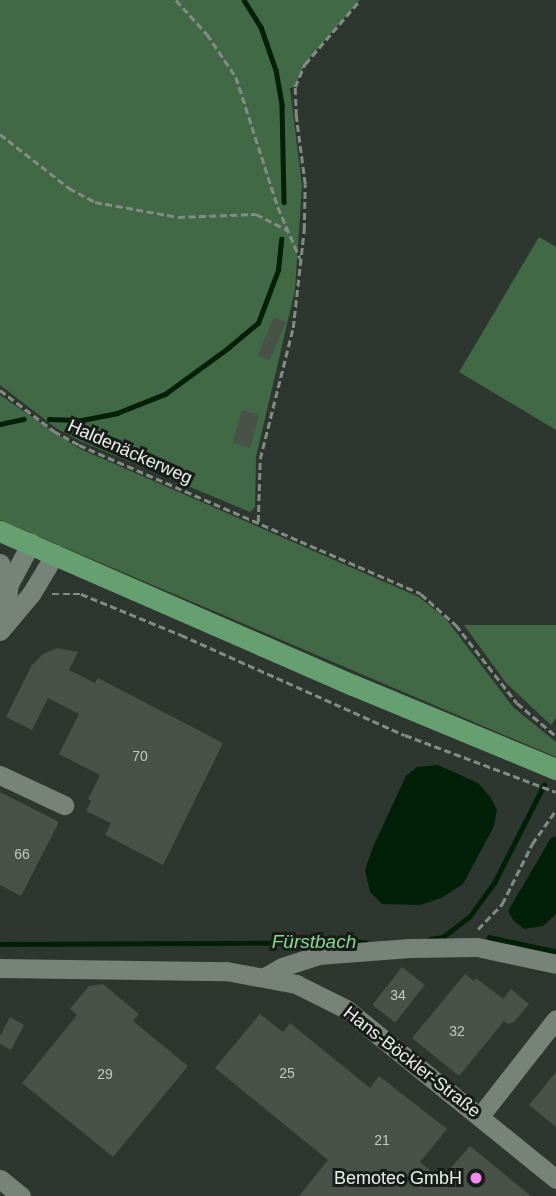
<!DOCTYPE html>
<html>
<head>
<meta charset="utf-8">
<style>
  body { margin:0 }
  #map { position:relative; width:556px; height:1196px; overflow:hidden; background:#2e372f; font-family:Arial,sans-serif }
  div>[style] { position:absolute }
  .green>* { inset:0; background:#416946 }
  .water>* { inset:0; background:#021f08 }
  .stream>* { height:4.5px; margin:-2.25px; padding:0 2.25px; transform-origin:2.25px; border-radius:2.25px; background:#021f08 }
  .building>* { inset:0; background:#485249; transform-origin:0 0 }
  .path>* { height:2.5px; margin-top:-1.25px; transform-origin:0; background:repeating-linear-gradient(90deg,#848b85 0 7px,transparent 0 10.5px) }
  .minor>* { height:19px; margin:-9.5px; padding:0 9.5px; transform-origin:9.5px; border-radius:9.5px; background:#778278 }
  .major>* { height:21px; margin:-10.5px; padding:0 10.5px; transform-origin:10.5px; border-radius:10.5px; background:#67a070 }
  .dots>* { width:19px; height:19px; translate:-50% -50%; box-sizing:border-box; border:4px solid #191d1a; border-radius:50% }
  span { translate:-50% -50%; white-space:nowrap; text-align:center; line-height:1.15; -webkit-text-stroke:6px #191d1a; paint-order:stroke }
  .number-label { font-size:14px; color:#c1c8c2 }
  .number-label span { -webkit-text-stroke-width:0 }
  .street-label { font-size:18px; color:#e9efea }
  .poi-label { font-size:18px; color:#e9efea }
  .right { translate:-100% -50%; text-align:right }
  .water-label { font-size:19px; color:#88d892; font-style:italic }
</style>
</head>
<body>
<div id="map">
  <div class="green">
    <i style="clip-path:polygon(0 0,360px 0,305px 64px,295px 87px,290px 88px,302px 185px,295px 290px,256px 457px,255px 507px,250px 512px,80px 441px,56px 428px,0 385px)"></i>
    <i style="clip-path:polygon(539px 237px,556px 247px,556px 430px,459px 372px)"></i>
    <i style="clip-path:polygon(0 395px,78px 448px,419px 597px,446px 619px,513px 707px,556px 742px,556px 757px,0 520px)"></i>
    <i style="clip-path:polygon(464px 625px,556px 625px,556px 718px,551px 725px,506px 683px)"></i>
  </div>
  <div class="water">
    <i style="clip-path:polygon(438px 765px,478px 783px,491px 798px,497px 810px,494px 826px,463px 884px,441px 898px,420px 905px,382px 904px,370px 892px,365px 870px,373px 847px,406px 776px,417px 767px)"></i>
    <i style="clip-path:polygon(556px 836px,556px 914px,543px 926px,524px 929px,514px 921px,508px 911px,551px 838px)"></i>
  </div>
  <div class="stream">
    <i style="left:244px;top:0;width:32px;rotate:58deg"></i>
    <i style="left:261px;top:27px;width:46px;rotate:70.8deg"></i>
    <i style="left:276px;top:70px;width:36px;rotate:80deg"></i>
    <i style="left:282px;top:105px;width:97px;rotate:88.8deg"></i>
    <i style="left:49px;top:419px;width:33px;rotate:2deg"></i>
    <i style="left:82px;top:420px;width:36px;rotate:-11deg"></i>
    <i style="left:117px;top:413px;width:52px;rotate:-21.6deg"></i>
    <i style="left:165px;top:394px;width:78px;rotate:-36.1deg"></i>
    <i style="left:228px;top:348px;width:39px;rotate:-40deg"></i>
    <i style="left:258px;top:323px;width:57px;rotate:-69.3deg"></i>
    <i style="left:278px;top:270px;width:31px;rotate:-84deg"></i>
    <i style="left:0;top:424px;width:24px;rotate:-12deg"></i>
    <i style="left:489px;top:937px;width:66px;rotate:12.2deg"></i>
    <i style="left:430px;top:939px;width:13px;rotate:-9deg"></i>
    <i style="left:443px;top:937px;width:34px;rotate:-38deg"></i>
    <i style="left:470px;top:916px;width:41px;rotate:-54deg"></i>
    <i style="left:494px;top:883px;width:110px;rotate:-63deg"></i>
    <i style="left:0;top:944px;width:365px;rotate:-0.3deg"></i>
  </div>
  <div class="building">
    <i style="left:274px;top:317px;width:13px;height:42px;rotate:23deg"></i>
    <i style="left:242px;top:410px;width:18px;height:34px;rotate:16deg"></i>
    <i style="clip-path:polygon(57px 648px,78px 652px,69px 670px,95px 683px,98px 678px,223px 743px,163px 865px,105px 835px,111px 823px,86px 811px,91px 801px,88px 799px,100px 775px,59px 754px,79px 714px,48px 698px,32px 730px,6px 717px,32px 665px,43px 654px)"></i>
    <i style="clip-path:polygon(0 792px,59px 822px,21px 896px,0 885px)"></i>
    <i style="left:402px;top:967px;width:29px;height:48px;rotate:38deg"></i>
    <i style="clip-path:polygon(465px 974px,474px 981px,476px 978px,503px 999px,511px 989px,529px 1004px,514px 1022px,508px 1024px,504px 1021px,459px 1076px,412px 1038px)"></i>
    <i style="clip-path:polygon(103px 984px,139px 1014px,133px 1021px,188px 1066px,113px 1157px,22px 1083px,77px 1015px,70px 1009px,89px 986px)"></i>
    <i style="clip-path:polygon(260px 1014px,283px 1032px,290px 1023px,370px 1088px,379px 1076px,447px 1129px,420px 1162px,441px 1179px,470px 1146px,531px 1196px,299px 1196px,328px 1160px,215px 1068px)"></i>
    <i style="clip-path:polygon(10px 1017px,24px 1025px,11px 1050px,0 1044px,0 1036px)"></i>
    <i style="clip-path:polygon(556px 1072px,556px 1127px,529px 1105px)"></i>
  </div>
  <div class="path">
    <i style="left:176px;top:0;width:46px;rotate:47.6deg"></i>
    <i style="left:207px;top:34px;width:52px;rotate:56deg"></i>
    <i style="left:236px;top:77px;width:137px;rotate:72.1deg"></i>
    <i style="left:278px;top:207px;width:56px;rotate:66.7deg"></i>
    <i style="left:0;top:134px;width:88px;rotate:38deg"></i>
    <i style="left:69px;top:188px;width:30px;rotate:28deg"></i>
    <i style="left:95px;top:202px;width:84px;rotate:10.2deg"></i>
    <i style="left:178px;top:217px;width:78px;rotate:-2.2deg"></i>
    <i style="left:256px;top:214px;width:36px;rotate:27deg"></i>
    <i style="left:0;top:390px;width:68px;rotate:37.2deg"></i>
    <i style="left:54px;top:431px;width:29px;rotate:29deg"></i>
    <i style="left:79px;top:445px;width:373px;rotate:23.5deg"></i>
    <i style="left:421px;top:594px;width:47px;rotate:41.5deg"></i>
    <i style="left:456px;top:625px;width:99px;rotate:52deg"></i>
    <i style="left:517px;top:703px;width:51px;rotate:40.2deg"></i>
    <i style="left:258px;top:522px;width:63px;rotate:-88.2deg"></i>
    <i style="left:260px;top:459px;width:135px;rotate:-75.9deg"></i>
    <i style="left:293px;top:328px;width:99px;rotate:-83.6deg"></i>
    <i style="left:304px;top:230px;width:46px;rotate:-88.8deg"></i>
    <i style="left:305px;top:184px;width:69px;rotate:-97.5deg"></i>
    <i style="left:296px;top:116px;width:29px;rotate:-92deg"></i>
    <i style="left:295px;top:87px;width:25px;rotate:-67deg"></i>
    <i style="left:305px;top:64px;width:84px;rotate:-49.3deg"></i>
    <i style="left:52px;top:594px;width:29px"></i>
    <i style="left:81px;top:594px;width:108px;rotate:22.3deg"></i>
    <i style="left:181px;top:635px;width:245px;rotate:24.1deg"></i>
    <i style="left:405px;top:735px;width:161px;rotate:20.7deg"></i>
    <i style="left:478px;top:929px;width:35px;rotate:-46deg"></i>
    <i style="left:502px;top:904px;width:67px;rotate:-63.4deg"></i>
    <i style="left:532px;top:844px;width:42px;rotate:-54.8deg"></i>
  </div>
  <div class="minor">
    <i style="left:0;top:563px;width:23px;rotate:67deg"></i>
    <i style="left:4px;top:623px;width:39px;rotate:-83deg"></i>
    <i style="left:9px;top:584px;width:47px;rotate:-61.8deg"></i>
    <i style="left:0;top:631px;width:48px;rotate:-50deg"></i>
    <i style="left:31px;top:594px;width:47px;rotate:-59deg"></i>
    <i style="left:0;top:775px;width:71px;rotate:25.1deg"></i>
    <i style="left:0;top:968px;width:226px;rotate:0.8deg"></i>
    <i style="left:226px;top:971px;width:71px;rotate:10.5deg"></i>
    <i style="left:296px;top:984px;width:56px;rotate:26.6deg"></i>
    <i style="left:346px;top:1009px;width:270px;rotate:39deg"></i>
    <i style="left:266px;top:976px;width:18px;rotate:-29deg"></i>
    <i style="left:282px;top:967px;width:38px;rotate:-18deg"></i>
    <i style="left:318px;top:955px;width:92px;rotate:-4.4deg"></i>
    <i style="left:410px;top:948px;width:67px;rotate:-0.9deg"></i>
    <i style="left:477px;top:947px;width:81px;rotate:12.1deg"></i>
    <i style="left:480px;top:1116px;width:123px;rotate:-51.9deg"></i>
    <i style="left:0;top:1179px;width:27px;rotate:39deg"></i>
  </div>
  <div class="major">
    <i style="left:0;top:531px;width:385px;rotate:23.6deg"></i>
    <i style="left:353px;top:685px;width:220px;rotate:22.5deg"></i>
  </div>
  <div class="dots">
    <i style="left:476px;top:1178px;background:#f38af2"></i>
  </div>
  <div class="number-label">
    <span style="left:140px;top:756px">70</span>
    <span style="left:22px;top:854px">66</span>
    <span style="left:398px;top:995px">34</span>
    <span style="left:457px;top:1031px">32</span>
    <span style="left:287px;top:1073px">25</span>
    <span style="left:105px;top:1074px">29</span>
    <span style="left:382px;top:1140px">21</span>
  </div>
  <div class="street-label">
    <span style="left:130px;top:452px;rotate:24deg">Haldenäckerweg</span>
    <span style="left:412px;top:1062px;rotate:38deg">Hans-Böckler-Straße</span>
  </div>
  <div class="poi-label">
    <span class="right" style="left:462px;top:1178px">Bemotec GmbH</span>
  </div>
  <div class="water-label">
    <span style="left:314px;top:942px">Fürstbach</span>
  </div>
</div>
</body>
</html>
